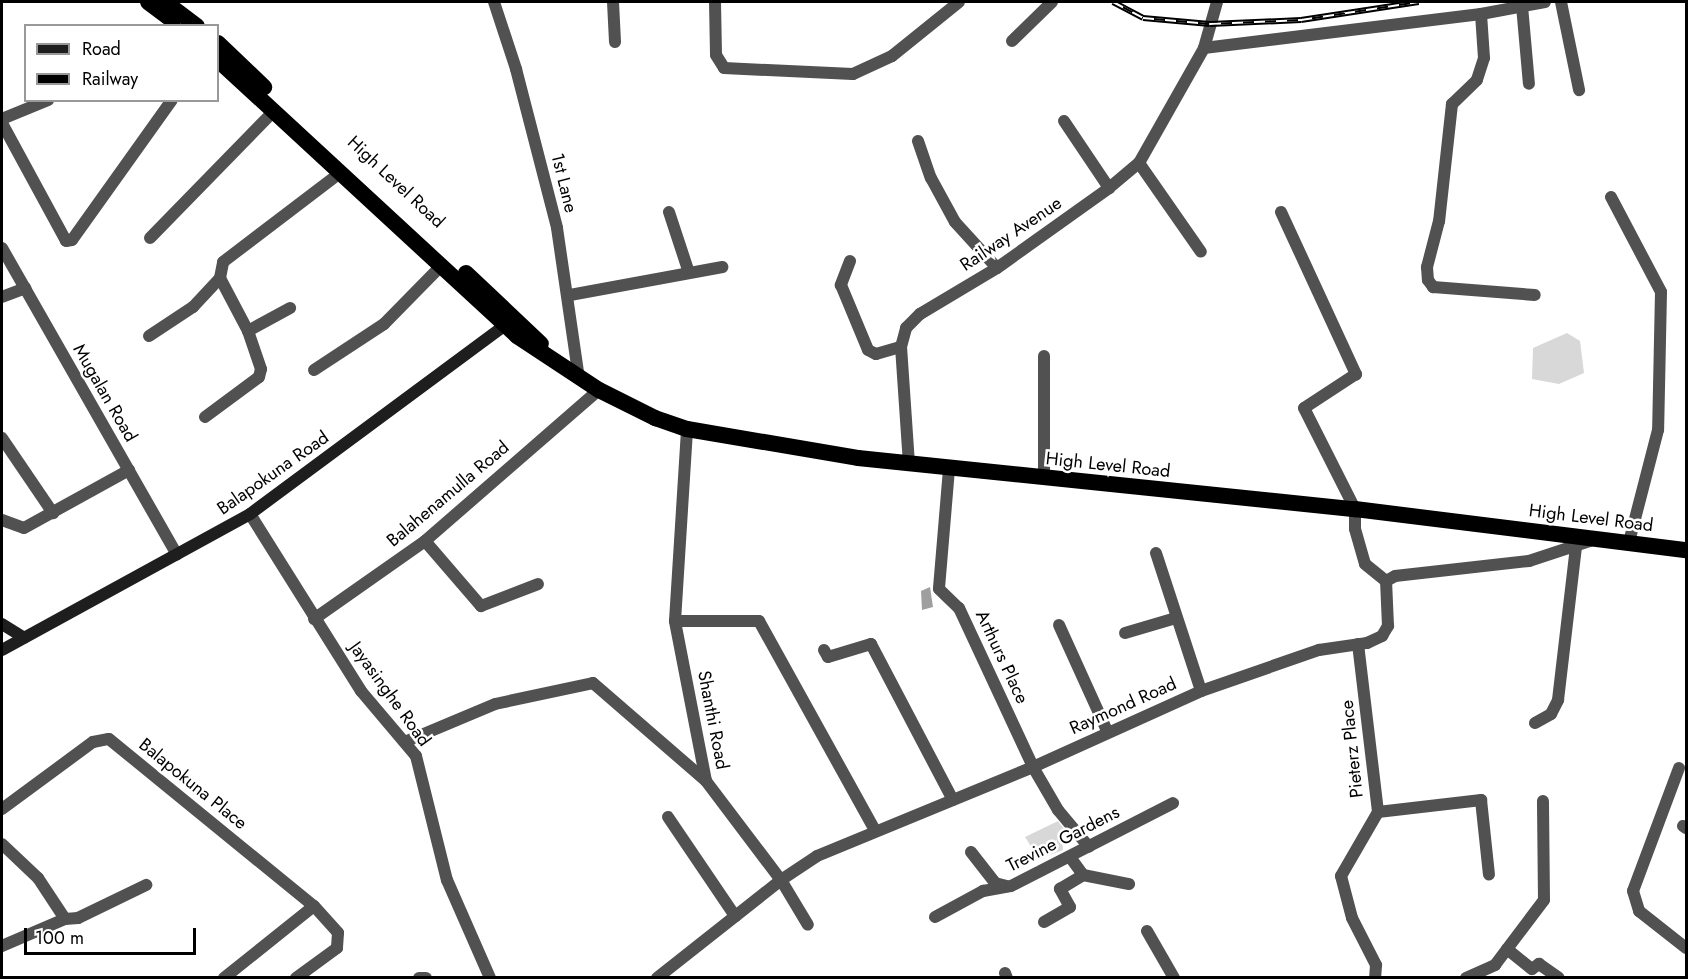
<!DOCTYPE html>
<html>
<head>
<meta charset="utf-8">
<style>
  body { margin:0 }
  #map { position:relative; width:1688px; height:979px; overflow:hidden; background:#fff; font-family:Jost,sans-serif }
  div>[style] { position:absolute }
  .green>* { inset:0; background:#d8d8d8 }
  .water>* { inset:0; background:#9f9f9f }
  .minor>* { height:12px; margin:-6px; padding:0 6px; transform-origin:6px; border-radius:6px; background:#515151 }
  .tertiary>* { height:12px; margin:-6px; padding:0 6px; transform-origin:6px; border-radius:6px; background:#515151 }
  .secondary>* { height:12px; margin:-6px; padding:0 6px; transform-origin:6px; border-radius:6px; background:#1e1e1e }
  .trunk>* { height:16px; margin:-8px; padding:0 8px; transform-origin:8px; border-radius:8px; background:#000 }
  .rail>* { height:6px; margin-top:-3px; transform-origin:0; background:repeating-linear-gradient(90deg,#fff 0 11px,#000 0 22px); box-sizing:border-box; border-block:2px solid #000 }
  span { translate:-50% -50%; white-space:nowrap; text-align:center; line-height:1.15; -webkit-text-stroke:5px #fff; paint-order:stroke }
  .street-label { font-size:18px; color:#000 }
  .frame { position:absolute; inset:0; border:3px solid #000; pointer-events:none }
  .legend { position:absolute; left:24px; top:24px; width:195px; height:78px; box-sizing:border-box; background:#fff; border:2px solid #999; margin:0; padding:8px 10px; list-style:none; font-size:18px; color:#000 }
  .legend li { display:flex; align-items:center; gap:12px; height:30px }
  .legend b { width:30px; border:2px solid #999 }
  .scale { position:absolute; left:24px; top:928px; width:172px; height:27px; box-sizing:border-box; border:3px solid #000; border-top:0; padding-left:8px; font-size:18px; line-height:21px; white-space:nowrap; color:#000; -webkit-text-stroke:4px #fff; paint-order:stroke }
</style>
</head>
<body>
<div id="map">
  <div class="green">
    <i style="clip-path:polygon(1567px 333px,1580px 341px,1584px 373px,1559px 384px,1532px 379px,1533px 348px)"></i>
    <i style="clip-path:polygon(1058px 821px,1069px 836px,1062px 836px,1063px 850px,1039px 859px,1025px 837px)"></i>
  </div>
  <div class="water">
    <i style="clip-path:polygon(930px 587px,933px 607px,922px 610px,921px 591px)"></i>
  </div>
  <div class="minor">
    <i style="left:494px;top:2px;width:71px;rotate:71.8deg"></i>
    <i style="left:516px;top:69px;width:164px;rotate:75.5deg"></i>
    <i style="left:557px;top:228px;width:152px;rotate:81.7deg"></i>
    <i style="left:613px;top:2px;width:40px;rotate:87.1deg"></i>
    <i style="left:715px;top:2px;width:53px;rotate:88.9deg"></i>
    <i style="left:716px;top:55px;width:15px;rotate:58deg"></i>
    <i style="left:724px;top:68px;width:129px;rotate:2.7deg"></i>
    <i style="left:853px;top:74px;width:43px;rotate:-24.8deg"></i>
    <i style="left:892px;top:56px;width:86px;rotate:-38.9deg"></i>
    <i style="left:1561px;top:2px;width:90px;rotate:78.4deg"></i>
    <i style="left:1522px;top:6px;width:78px;rotate:84.9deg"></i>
    <i style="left:1481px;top:14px;width:44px;rotate:86.1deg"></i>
    <i style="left:1484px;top:58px;width:23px;rotate:108deg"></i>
    <i style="left:1477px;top:80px;width:35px;rotate:136deg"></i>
    <i style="left:1452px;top:104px;width:118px;rotate:96.3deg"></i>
    <i style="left:1439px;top:221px;width:48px;rotate:104.6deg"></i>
    <i style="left:1427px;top:267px;width:13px;rotate:86deg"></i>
    <i style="left:1428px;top:280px;width:9px;rotate:54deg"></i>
    <i style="left:1433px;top:287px;width:102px;rotate:4.5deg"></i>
    <i style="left:1012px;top:41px;width:56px;rotate:-44.3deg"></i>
    <i style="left:2px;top:119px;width:50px;rotate:-22.4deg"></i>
    <i style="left:1064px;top:121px;width:81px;rotate:56.1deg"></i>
    <i style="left:2px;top:123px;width:134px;rotate:61.5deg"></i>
    <i style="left:66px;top:241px;width:6px;rotate:-9deg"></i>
    <i style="left:72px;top:240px;width:172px;rotate:-54.5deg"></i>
    <i style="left:918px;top:141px;width:39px;rotate:71deg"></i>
    <i style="left:931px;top:178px;width:50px;rotate:61.4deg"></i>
    <i style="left:955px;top:222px;width:62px;rotate:47.6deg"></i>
    <i style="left:1139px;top:163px;width:108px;rotate:55.1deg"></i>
    <i style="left:1611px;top:197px;width:107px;rotate:62.2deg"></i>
    <i style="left:1661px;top:292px;width:138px;rotate:91.2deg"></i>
    <i style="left:1658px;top:430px;width:116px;rotate:104.5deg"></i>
    <i style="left:669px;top:212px;width:64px;rotate:71.8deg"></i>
    <i style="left:1281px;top:212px;width:179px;rotate:65.2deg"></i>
    <i style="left:1356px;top:374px;width:62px;rotate:146.8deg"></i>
    <i style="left:1304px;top:408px;width:113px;rotate:63.2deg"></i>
    <i style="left:1355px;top:509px;width:20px;rotate:90deg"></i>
    <i style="left:1355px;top:529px;width:36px;rotate:74deg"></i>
    <i style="left:1365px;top:564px;width:27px;rotate:39deg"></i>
    <i style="left:150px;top:238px;width:177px;rotate:-45.7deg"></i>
    <i style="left:2px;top:248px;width:353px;rotate:60.3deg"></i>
    <i style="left:850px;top:261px;width:26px;rotate:111deg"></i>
    <i style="left:841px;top:285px;width:70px;rotate:67.4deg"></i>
    <i style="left:868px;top:350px;width:9px;rotate:27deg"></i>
    <i style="left:876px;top:354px;width:26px;rotate:-16deg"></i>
    <i style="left:570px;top:295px;width:155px;rotate:-10.4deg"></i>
    <i style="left:2px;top:297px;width:25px;rotate:-21deg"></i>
    <i style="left:248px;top:331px;width:48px;rotate:-28.7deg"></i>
    <i style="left:149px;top:336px;width:53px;rotate:-33.4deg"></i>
    <i style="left:193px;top:307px;width:40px;rotate:-47deg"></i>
    <i style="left:220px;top:278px;width:16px;rotate:-79deg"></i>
    <i style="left:223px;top:262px;width:147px;rotate:-37.3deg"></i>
    <i style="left:314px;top:370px;width:84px;rotate:-33.3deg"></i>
    <i style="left:384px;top:324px;width:83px;rotate:-45.5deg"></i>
    <i style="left:205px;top:417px;width:67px;rotate:-36.5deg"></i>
    <i style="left:259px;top:377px;width:8px;rotate:-76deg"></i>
    <i style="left:261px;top:369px;width:40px;rotate:-108.9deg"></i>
    <i style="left:248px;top:331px;width:60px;rotate:-117.8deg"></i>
    <i style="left:2px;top:438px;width:91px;rotate:55.8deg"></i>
    <i style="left:909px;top:464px;width:117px;rotate:-93.9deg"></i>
    <i style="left:901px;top:347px;width:20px;rotate:-75deg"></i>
    <i style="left:906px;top:328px;width:20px;rotate:-45deg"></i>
    <i style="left:920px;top:314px;width:90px;rotate:-30.9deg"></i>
    <i style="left:997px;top:268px;width:138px;rotate:-35.5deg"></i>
    <i style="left:1109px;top:188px;width:39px;rotate:-40deg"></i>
    <i style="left:1139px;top:163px;width:132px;rotate:-60.5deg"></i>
    <i style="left:1204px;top:48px;width:48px;rotate:-74.2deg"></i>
    <i style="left:949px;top:469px;width:120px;rotate:94.8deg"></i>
    <i style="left:939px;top:589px;width:28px;rotate:44deg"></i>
    <i style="left:959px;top:608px;width:175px;rotate:65deg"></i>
    <i style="left:1033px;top:767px;width:50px;rotate:59.8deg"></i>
    <i style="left:1058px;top:810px;width:48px;rotate:50deg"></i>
    <i style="left:1044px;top:478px;width:122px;rotate:-90deg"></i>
    <i style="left:250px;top:514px;width:209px;rotate:57.9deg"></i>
    <i style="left:361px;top:691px;width:85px;rotate:49.8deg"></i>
    <i style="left:416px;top:756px;width:128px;rotate:76deg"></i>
    <i style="left:447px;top:880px;width:107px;rotate:66.3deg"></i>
    <i style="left:2px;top:520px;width:23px;rotate:20deg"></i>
    <i style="left:24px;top:528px;width:120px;rotate:-28.9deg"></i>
    <i style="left:425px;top:541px;width:86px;rotate:49.3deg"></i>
    <i style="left:481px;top:606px;width:61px;rotate:-21.1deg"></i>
    <i style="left:1156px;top:553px;width:145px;rotate:71.9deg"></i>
    <i style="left:314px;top:619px;width:136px;rotate:-35.1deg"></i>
    <i style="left:425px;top:541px;width:230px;rotate:-41deg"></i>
    <i style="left:675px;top:621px;width:84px"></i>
    <i style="left:759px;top:621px;width:239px;rotate:61deg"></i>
    <i style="left:1059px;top:625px;width:116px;rotate:65.6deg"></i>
    <i style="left:1125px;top:633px;width:53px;rotate:-16.4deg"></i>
    <i style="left:1358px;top:644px;width:169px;rotate:83.2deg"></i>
    <i style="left:1378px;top:812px;width:74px;rotate:120deg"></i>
    <i style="left:1341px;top:876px;width:43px;rotate:75.3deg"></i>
    <i style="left:1352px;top:918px;width:53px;rotate:62.9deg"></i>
    <i style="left:1376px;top:965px;width:13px;rotate:94deg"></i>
    <i style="left:824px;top:650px;width:8px;rotate:60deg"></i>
    <i style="left:828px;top:657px;width:45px;rotate:-16.8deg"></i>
    <i style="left:871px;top:644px;width:176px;rotate:62.3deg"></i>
    <i style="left:1535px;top:723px;width:18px;rotate:-29deg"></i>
    <i style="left:1551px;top:714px;width:16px;rotate:-63deg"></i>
    <i style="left:1558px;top:700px;width:155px;rotate:-83.3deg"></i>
    <i style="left:407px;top:741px;width:95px;rotate:-22.8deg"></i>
    <i style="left:495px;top:704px;width:100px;rotate:-12.1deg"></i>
    <i style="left:593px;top:683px;width:150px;rotate:40.9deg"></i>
    <i style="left:706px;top:781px;width:163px;rotate:-101deg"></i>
    <i style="left:675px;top:621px;width:192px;rotate:-86.4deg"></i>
    <i style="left:1679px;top:768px;width:131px;rotate:110.5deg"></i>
    <i style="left:1633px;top:891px;width:21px;rotate:73deg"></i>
    <i style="left:1639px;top:911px;width:60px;rotate:38.2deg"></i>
    <i style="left:706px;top:781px;width:124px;rotate:52.9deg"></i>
    <i style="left:781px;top:880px;width:52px;rotate:59deg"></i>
    <i style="left:2px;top:809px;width:113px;rotate:-36.4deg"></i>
    <i style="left:93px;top:742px;width:16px;rotate:-11deg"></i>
    <i style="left:109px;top:739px;width:264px;rotate:39.2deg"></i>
    <i style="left:314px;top:906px;width:36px;rotate:48deg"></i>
    <i style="left:338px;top:933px;width:15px;rotate:94deg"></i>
    <i style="left:337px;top:948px;width:51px;rotate:143.8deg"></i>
    <i style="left:1378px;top:812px;width:104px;rotate:-6.6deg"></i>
    <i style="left:1481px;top:800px;width:75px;rotate:83.9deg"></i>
    <i style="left:668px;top:817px;width:120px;rotate:55.9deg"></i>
    <i style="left:1683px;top:826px;width:4px;rotate:34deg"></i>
    <i style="left:2px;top:844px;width:50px;rotate:43.4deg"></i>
    <i style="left:38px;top:878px;width:49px;rotate:56.6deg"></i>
    <i style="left:65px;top:919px;width:13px;rotate:-4deg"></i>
    <i style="left:78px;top:918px;width:76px;rotate:-25.9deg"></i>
    <i style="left:971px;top:852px;width:39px;rotate:52deg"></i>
    <i style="left:995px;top:883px;width:11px;rotate:15deg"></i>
    <i style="left:1070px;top:857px;width:22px;rotate:54deg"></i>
    <i style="left:1083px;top:875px;width:47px;rotate:11.1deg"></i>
    <i style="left:935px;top:917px;width:55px;rotate:-28.4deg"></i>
    <i style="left:983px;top:891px;width:28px;rotate:-10deg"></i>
    <i style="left:1011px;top:886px;width:182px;rotate:-27.1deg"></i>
    <i style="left:1044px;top:922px;width:30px;rotate:-30deg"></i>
    <i style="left:1070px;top:907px;width:21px;rotate:-119deg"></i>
    <i style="left:1060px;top:889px;width:27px;rotate:-31deg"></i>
    <i style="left:1147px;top:931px;width:54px;rotate:60.1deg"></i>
    <i style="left:2px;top:946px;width:69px;rotate:-23.2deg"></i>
    <i style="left:1507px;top:949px;width:32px;rotate:39deg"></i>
    <i style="left:1532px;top:969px;width:9px;rotate:-36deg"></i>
    <i style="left:1539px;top:964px;width:24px;rotate:35deg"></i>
    <i style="left:1005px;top:973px;width:5px;rotate:68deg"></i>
    <i style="left:224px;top:978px;width:115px;rotate:-38.7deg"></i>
    <i style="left:419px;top:978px;width:7px"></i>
    <i style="left:657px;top:978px;width:158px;rotate:-38.3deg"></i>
    <i style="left:781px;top:880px;width:43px;rotate:-33.7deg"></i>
    <i style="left:817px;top:856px;width:234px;rotate:-22.4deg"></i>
    <i style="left:1033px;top:767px;width:184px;rotate:-24.3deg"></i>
    <i style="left:1201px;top:691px;width:125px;rotate:-19.2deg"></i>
    <i style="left:1319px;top:650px;width:49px;rotate:-8.3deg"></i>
    <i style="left:1367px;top:643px;width:17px;rotate:-25deg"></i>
    <i style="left:1382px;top:636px;width:12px;rotate:-59deg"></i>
    <i style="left:1388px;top:626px;width:45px;rotate:-92.5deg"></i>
    <i style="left:1386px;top:581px;width:10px;rotate:-29deg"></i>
    <i style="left:1395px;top:576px;width:135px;rotate:-6.4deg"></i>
    <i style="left:1529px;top:561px;width:67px;rotate:-18.2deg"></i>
    <i style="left:1466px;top:978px;width:32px;rotate:-24deg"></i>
    <i style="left:1495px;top:965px;width:81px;rotate:-53deg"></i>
    <i style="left:1544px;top:900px;width:99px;rotate:-90.6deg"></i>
  </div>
  <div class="tertiary">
    <i style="left:1204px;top:48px;width:279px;rotate:-7deg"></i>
    <i style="left:1481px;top:14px;width:65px;rotate:-10.6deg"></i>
  </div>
  <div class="secondary">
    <i style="left:2px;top:624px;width:26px;rotate:32deg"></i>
    <i style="left:2px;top:650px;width:283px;rotate:-28.7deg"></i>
    <i style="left:250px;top:514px;width:325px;rotate:-36.5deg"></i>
  </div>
  <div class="trunk">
    <i style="left:148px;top:2px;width:31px;rotate:37deg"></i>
    <i style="left:165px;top:2px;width:40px;rotate:37deg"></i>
    <i style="left:218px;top:43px;width:64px;rotate:43.7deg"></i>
    <i style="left:218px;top:60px;width:407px;rotate:42.7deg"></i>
    <i style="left:517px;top:336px;width:98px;rotate:33.4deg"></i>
    <i style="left:599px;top:390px;width:63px;rotate:26.6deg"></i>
    <i style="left:655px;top:418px;width:34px;rotate:19deg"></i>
    <i style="left:687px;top:429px;width:173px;rotate:9.6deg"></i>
    <i style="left:858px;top:458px;width:500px;rotate:5.9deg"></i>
    <i style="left:1355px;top:509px;width:334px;rotate:7.1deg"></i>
    <i style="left:466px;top:273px;width:103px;rotate:43.4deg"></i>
  </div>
  <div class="rail">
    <i style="left:1113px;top:2px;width:34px;rotate:28deg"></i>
    <i style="left:1143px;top:18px;width:67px;rotate:5.1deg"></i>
    <i style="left:1210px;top:24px;width:91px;rotate:-2.5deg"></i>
    <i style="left:1301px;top:20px;width:119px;rotate:-8.7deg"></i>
  </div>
  <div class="street-label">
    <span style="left:396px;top:182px;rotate:43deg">High Level Road</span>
    <span style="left:564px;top:183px;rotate:76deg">1st Lane</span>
    <span style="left:1011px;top:234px;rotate:-34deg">Railway Avenue</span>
    <span style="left:105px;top:393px;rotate:60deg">Mugalan Road</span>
    <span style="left:1108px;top:465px;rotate:6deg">High Level Road</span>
    <span style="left:273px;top:473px;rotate:-35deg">Balapokuna Road</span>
    <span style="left:448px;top:494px;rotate:-40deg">Balahenamulla Road</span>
    <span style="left:1591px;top:518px;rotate:7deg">High Level Road</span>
    <span style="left:1002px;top:657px;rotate:65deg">Arthurs Place</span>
    <span style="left:390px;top:694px;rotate:54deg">Jayasinghe Road</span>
    <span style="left:1123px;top:706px;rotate:-24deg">Raymond Road</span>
    <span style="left:713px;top:720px;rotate:79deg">Shanthi Road</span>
    <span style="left:1352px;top:749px;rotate:-96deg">Pieterz Place</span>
    <span style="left:193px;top:784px;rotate:39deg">Balapokuna Place</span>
    <span style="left:1063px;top:839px;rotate:-27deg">Trevine Gardens</span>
  </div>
  <div class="frame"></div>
  <ul class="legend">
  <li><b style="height:8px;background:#1e1e1e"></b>Road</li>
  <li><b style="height:8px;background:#000"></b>Railway</li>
  </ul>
  <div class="scale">100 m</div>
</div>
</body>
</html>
